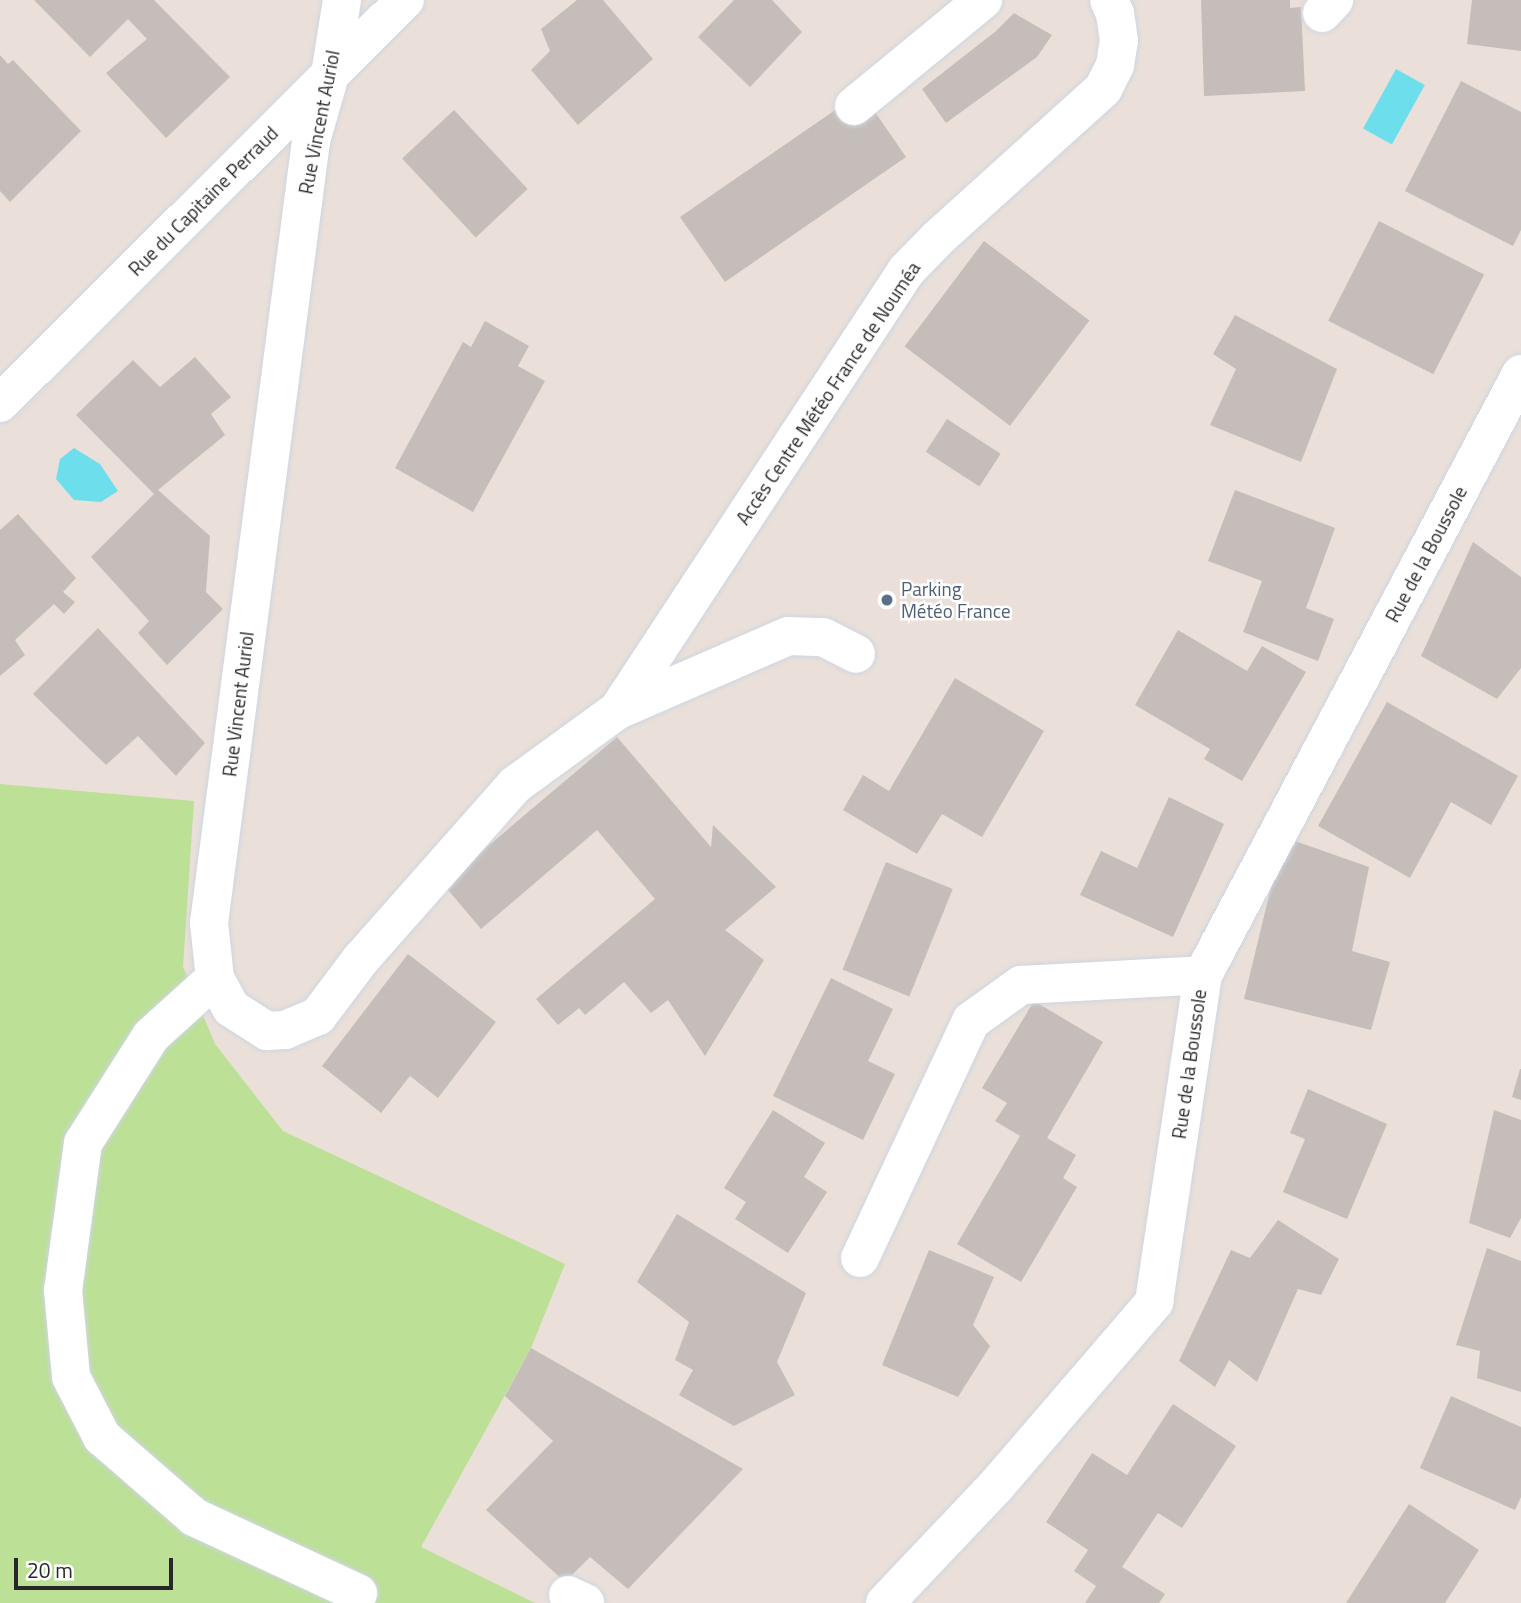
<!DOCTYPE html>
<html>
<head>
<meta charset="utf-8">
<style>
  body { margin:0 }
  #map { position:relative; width:1521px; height:1603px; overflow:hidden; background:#eae0d9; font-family:"Titillium Web",sans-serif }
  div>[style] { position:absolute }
  .green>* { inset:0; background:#bbe096 }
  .water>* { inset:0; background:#6ddfec; transform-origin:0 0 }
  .building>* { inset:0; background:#c5bdb9; transform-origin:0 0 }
  .roads { filter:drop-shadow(0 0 2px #cfd5e1) drop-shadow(0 0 2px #cfd5e1) }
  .minor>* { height:38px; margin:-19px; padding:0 19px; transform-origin:19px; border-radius:19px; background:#fff }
  .dots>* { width:19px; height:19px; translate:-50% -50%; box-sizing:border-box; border:4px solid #fff; border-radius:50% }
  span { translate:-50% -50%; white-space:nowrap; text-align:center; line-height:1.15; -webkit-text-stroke:5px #fff; paint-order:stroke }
  .street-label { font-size:19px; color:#282828 }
  .service-label { font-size:19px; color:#4e5e75 }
  .left { translate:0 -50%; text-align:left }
  .scale { position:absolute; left:14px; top:1558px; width:159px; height:32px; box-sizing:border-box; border:4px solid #282828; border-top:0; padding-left:9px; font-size:21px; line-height:24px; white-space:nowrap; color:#282828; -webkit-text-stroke:5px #fff; paint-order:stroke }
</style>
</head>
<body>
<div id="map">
  <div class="green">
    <i style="clip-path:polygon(0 784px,194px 801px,183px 967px,215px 1044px,283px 1131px,565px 1264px,531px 1348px,421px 1547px,535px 1603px,0 1603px)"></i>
  </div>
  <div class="water">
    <i style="left:1396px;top:69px;width:33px;height:68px;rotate:29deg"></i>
    <i style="clip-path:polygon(74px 448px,100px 464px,118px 491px,101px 502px,74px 500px,56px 479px,60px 459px)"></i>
  </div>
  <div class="building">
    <i style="clip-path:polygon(34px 0,154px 0,230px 77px,166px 138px,106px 73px,147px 39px,128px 19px,90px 57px)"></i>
    <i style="clip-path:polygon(577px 0,603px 0,653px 59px,578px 125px,531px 70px,550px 51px,541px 29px)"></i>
    <i style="clip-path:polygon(734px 0,772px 0,802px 32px,750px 87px,698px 37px)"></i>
    <i style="clip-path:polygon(1201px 0,1290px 0,1290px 8px,1301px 7px,1305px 91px,1204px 96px)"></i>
    <i style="clip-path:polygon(1472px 0,1521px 0,1521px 51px,1467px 44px)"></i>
    <i style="clip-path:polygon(1014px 13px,1052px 35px,1037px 57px,946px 123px,922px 89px,996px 31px)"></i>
    <i style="clip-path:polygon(0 55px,8px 64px,13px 60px,81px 131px,10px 202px,0 191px)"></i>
    <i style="clip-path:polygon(1461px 81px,1521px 112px,1521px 230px,1513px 246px,1405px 191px)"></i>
    <i style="clip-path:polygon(841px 106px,855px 126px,875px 112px,906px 157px,725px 282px,680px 217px)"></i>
    <i style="left:454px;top:110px;width:108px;height:71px;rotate:47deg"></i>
    <i style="left:1379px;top:221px;width:118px;height:112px;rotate:27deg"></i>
    <i style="left:984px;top:241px;width:132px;height:132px;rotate:37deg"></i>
    <i style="clip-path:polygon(1235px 315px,1337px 369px,1301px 462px,1210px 425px,1236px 369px,1213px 354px)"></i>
    <i style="clip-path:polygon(485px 321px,529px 346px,518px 366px,545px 381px,473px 512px,395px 468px,463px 342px,471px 347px)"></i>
    <i style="clip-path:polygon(195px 357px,231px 397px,211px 414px,225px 435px,158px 490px,210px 536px,206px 592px,223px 609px,167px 665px,138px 633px,149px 621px,91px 557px,154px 494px,76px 415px,133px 360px,160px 387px)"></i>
    <i style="left:947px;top:419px;width:64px;height:39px;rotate:33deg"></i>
    <i style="clip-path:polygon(1235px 490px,1335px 528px,1306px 608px,1334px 619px,1318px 661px,1243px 632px,1262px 581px,1208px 561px)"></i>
    <i style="clip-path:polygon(18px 514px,76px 578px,63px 592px,75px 602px,64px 614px,54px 604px,15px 640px,25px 655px,0 676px,0 530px)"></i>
    <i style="clip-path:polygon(1473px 542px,1521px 577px,1521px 668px,1497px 699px,1421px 656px)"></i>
    <i style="clip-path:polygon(98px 628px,205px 743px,176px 776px,138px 736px,106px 765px,33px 694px)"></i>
    <i style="clip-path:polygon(1178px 630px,1247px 671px,1262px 646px,1306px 672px,1242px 781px,1204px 759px,1210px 749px,1135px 705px)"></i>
    <i style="clip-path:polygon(955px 678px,1044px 731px,982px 837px,942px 814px,917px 854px,843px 810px,863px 775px,889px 791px)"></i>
    <i style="clip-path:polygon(1387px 702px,1518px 776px,1491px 825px,1451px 802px,1410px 878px,1318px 826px)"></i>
    <i style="clip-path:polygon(617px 737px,711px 847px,713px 825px,776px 887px,725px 930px,764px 960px,705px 1056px,668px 1000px,651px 1013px,624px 982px,585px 1015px,579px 1008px,558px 1025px,536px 999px,655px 899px,597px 830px,481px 929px,443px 884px)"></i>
    <i style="clip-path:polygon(1169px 797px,1224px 824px,1173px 937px,1080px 895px,1101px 851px,1137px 868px)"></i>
    <i style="clip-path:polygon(1295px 841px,1369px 867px,1352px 951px,1390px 962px,1371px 1030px,1244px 999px,1271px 887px)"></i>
    <i style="left:886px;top:862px;width:72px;height:116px;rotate:22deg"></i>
    <i style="clip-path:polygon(408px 954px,496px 1022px,438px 1098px,410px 1076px,381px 1113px,322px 1066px)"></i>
    <i style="clip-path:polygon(831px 978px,893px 1009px,868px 1061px,895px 1074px,863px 1140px,773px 1096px)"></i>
    <i style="clip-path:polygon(1034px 1001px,1103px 1042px,1047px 1138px,1076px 1155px,1063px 1178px,1077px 1187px,1021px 1282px,957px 1244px,1020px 1136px,995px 1121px,1007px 1103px,982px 1088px)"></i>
    <i style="clip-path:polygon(1520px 1069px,1521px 1069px,1521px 1100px,1512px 1097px)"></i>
    <i style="clip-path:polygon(1308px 1089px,1387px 1124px,1347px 1219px,1283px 1192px,1305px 1139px,1290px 1133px)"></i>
    <i style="clip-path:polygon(773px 1110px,825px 1143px,804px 1177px,827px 1192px,788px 1253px,735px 1219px,746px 1202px,724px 1188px)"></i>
    <i style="clip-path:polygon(1494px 1110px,1521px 1120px,1521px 1218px,1510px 1238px,1469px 1223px)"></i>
    <i style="clip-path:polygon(677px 1214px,806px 1293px,777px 1362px,795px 1395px,734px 1426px,679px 1395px,693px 1370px,675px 1360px,689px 1322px,637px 1282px)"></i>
    <i style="clip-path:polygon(1278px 1220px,1339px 1259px,1321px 1295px,1298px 1289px,1257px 1382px,1229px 1360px,1215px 1387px,1179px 1361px,1231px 1250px,1250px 1258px)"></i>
    <i style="clip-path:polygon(1487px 1248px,1521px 1261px,1521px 1392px,1477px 1378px,1480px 1351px,1456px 1345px)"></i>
    <i style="clip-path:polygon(929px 1250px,994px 1277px,973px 1325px,990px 1346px,958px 1397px,882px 1365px)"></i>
    <i style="clip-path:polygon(531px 1348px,743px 1469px,628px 1589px,590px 1557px,565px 1582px,486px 1510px,553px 1441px,505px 1396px)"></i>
    <i style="clip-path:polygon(1451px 1396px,1521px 1427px,1521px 1497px,1515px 1510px,1420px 1468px)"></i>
    <i style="clip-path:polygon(1173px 1404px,1236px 1446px,1182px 1528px,1158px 1513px,1122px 1567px,1165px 1594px,1159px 1603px,1085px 1603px,1096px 1586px,1074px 1571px,1088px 1550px,1046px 1522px,1092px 1453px,1127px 1475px)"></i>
    <i style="clip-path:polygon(1409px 1504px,1479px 1550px,1445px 1603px,1346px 1603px)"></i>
  </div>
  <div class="roads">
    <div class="minor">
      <i style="left:342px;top:0;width:76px;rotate:99.1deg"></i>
      <i style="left:330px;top:75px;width:69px;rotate:106.1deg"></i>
      <i style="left:311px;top:141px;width:789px;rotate:97.43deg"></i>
      <i style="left:209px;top:923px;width:55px;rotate:83.8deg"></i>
      <i style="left:215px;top:978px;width:34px;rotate:62deg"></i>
      <i style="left:231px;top:1008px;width:43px;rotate:32.6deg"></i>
      <i style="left:267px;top:1031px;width:18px;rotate:-3deg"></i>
      <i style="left:285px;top:1030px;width:36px;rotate:-23deg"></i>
      <i style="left:318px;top:1016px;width:71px;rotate:-53deg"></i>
      <i style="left:361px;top:959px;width:232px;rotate:-48.5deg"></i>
      <i style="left:515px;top:785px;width:127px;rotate:-36.1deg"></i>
      <i style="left:618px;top:710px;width:185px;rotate:-23.5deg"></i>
      <i style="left:788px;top:636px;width:35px;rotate:2deg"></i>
      <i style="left:823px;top:637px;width:37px;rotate:27deg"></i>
      <i style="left:1322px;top:13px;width:18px;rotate:-47deg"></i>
      <i style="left:854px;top:106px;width:167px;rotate:-39.4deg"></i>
      <i style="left:0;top:403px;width:571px;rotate:-44.86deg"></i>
      <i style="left:618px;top:710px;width:525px;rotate:-56.73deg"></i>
      <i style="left:906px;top:271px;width:45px;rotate:-45.9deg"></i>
      <i style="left:937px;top:239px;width:224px;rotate:-42.1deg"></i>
      <i style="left:1103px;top:89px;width:27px;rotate:-63deg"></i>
      <i style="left:1115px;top:65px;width:24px;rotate:-81deg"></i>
      <i style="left:1119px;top:41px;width:27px;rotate:-98deg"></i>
      <i style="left:1115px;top:14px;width:15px;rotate:-113deg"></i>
      <i style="left:215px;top:978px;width:86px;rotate:137.8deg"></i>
      <i style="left:151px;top:1036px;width:127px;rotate:122.4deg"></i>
      <i style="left:83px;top:1143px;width:148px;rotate:97.7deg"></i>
      <i style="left:63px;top:1290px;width:87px;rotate:84.7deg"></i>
      <i style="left:71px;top:1377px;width:68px;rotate:62.7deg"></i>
      <i style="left:102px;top:1437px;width:122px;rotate:41deg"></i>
      <i style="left:194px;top:1517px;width:181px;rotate:24.9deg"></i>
      <i style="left:860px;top:1258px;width:262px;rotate:-64.9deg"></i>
      <i style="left:971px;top:1021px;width:62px;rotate:-35.8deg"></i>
      <i style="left:1021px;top:985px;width:182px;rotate:-3.1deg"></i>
      <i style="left:568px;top:1595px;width:19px;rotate:25deg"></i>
      <i style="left:885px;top:1603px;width:161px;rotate:-46.5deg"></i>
      <i style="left:996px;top:1486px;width:243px;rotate:-49.3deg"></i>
      <i style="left:1154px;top:1302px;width:331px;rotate:-81.5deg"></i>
      <i style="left:1203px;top:975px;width:680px;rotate:-62.12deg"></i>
    </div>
  </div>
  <div class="dots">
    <i style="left:887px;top:600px;background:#5c6f8a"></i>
  </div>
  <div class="street-label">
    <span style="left:319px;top:122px;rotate:-79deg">Rue Vincent Auriol</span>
    <span style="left:203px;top:201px;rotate:-45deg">Rue du Capitaine Perraud</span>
    <span style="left:828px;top:393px;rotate:-56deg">Accès Centre Météo France de Nouméa</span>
    <span style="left:1426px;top:554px;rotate:-62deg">Rue de la Boussole</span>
    <span style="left:238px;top:704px;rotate:-83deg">Rue Vincent Auriol</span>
    <span style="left:1189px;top:1064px;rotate:-82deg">Rue de la Boussole</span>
  </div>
  <div class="service-label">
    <span class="left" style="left:901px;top:600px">Parking<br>Météo France</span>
  </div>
  <div class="scale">20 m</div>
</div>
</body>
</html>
